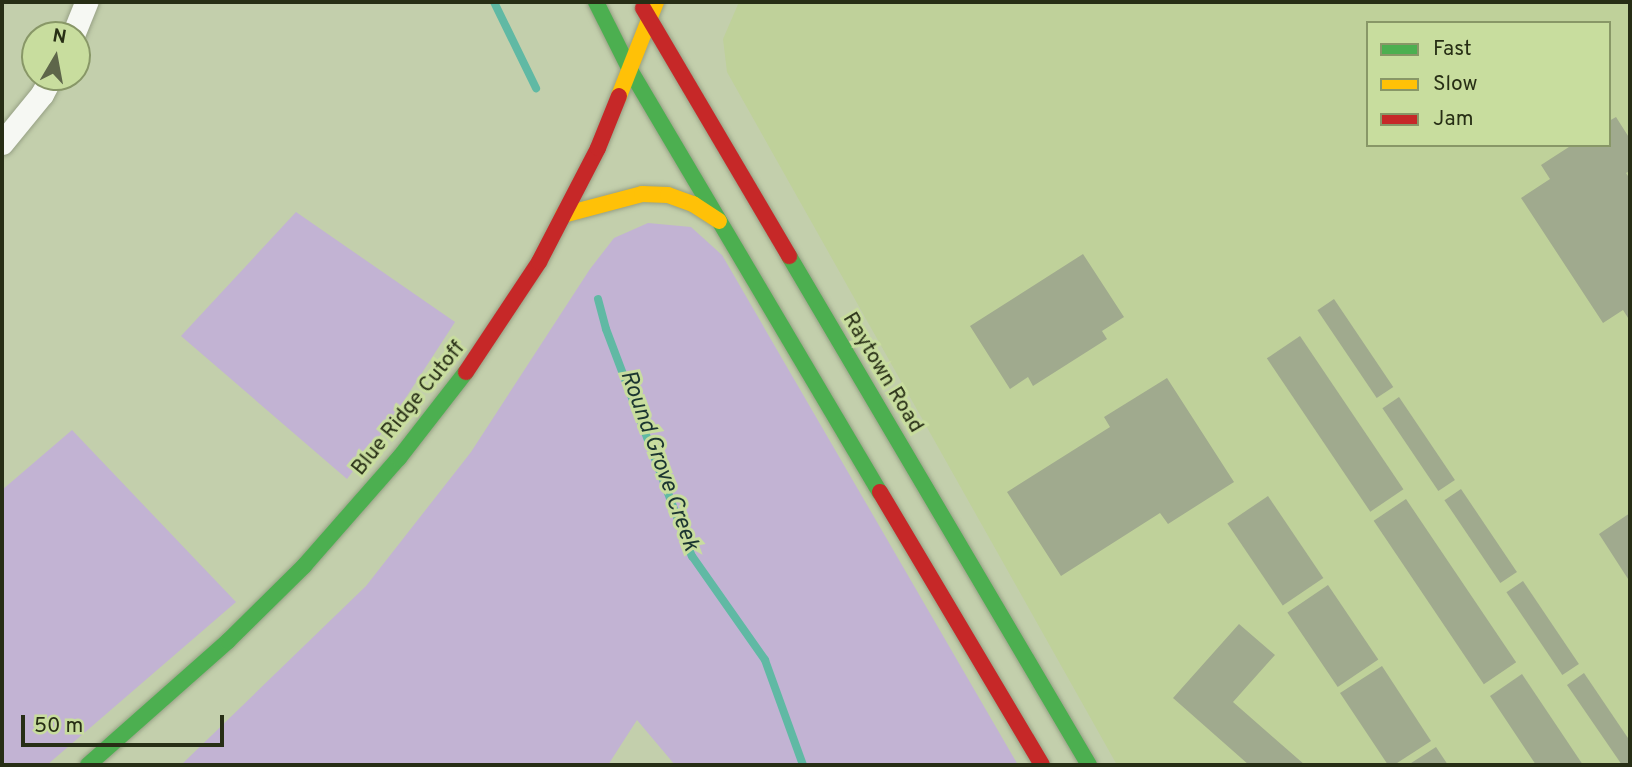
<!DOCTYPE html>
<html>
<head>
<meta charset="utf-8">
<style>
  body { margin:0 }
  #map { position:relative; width:1632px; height:767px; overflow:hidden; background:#c3cfac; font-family:Overpass,sans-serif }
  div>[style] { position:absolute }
  .built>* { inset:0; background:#bfd19a }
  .green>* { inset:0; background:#c2b3d3 }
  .stream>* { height:8px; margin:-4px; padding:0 4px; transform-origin:4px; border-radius:4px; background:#60b9a4 }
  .building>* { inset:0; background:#a0aa8e; transform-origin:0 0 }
  .roads { filter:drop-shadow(0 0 2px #96a084) drop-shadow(0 0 2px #96a084) }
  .street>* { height:23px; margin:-11.5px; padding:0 11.5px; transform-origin:11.5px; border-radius:11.5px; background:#f6f8f3 }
  .fast>* { height:16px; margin:-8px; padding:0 8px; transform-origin:8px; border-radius:8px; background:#4caf50 }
  .slow>* { height:16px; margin:-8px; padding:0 8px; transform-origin:8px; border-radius:8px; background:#ffc107 }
  .jam>* { height:16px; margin:-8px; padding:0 8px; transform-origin:8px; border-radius:8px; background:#c62828 }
  span { translate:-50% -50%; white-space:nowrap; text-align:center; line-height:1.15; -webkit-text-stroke:6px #c8dd9e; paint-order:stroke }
  .street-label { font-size:21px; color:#272e15 }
  .water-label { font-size:23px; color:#1b3531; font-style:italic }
  .frame { position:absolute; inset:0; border:4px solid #272e15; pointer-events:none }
  .legend { position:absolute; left:1366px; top:21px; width:245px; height:126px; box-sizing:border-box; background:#c8dd9e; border:2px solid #889767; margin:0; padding:9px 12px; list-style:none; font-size:21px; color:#272e15 }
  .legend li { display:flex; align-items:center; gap:14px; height:35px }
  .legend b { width:35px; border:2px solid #889767 }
  .north { position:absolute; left:21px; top:21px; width:70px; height:70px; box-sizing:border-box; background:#c8dd9e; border:2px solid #889767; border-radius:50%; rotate:10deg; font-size:19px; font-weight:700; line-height:28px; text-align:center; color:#272e15 }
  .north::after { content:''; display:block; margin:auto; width:24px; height:32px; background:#5e664a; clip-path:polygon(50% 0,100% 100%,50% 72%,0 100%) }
  .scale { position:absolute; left:21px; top:715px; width:203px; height:32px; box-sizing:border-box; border:4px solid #272e15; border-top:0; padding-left:9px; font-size:21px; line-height:24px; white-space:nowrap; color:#272e15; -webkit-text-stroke:5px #c8dd9e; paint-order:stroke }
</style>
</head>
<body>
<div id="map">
  <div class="built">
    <i style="clip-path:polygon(evenodd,739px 2px,1630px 2px,1630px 765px,1117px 765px,727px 72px,723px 39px,739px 2px,1368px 23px,1609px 23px,1609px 145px,1368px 145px,1368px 23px)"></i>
  </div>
  <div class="green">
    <i style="clip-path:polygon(296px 212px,455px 322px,390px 422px,347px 479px,181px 336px)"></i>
    <i style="clip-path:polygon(648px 223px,691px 227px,722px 255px,1018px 765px,675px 765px,637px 720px,608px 765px,181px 765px,366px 586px,471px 452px,590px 269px,614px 238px)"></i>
    <i style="clip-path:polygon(72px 430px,236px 602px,47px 765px,2px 765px,2px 490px)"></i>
  </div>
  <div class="stream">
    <i style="left:494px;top:2px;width:96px;rotate:64deg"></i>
    <i style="left:598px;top:299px;width:31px;rotate:75deg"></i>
    <i style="left:606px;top:329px;width:243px;rotate:69.3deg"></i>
    <i style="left:692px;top:556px;width:127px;rotate:54.9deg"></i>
    <i style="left:765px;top:660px;width:112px;rotate:70.1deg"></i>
  </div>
  <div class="building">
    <i style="clip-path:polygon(1616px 117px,1630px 139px,1630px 171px,1626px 173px,1630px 179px,1630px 321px,1623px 310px,1603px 323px,1521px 198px,1550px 179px,1541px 165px,1572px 145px,1609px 145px,1609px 121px)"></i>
    <i style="clip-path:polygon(1083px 254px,1124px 317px,1102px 331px,1107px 339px,1033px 386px,1028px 377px,1010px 389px,970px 326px)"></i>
    <i style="left:1334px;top:299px;width:106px;height:20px;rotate:56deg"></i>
    <i style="left:1300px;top:336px;width:185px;height:40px;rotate:56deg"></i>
    <i style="clip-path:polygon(1167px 378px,1234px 482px,1168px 524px,1160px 513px,1061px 576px,1007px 492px,1110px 427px,1104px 417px)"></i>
    <i style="left:1399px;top:397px;width:100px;height:20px;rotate:56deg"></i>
    <i style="left:1461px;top:489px;width:100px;height:20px;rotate:56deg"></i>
    <i style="left:1268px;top:496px;width:99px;height:49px;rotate:56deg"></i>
    <i style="left:1406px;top:499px;width:197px;height:39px;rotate:56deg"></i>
    <i style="clip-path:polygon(1630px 513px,1630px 582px,1599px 534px)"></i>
    <i style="left:1523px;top:581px;width:100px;height:20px;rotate:56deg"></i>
    <i style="left:1328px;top:585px;width:90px;height:49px;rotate:56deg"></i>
    <i style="clip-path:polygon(1239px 624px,1275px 655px,1233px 702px,1305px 765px,1249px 765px,1173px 698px)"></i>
    <i style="clip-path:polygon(1382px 666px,1431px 741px,1394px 765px,1388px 765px,1340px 693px)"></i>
    <i style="clip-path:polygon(1584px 673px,1630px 741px,1630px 763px,1627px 765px,1622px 765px,1567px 685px)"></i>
    <i style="clip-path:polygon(1522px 674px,1583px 765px,1536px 765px,1490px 696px)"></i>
    <i style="clip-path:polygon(1436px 747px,1448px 765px,1408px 765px)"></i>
  </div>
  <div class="roads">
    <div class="street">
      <i style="left:73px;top:35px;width:35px;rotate:-68deg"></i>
      <i style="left:2px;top:143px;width:63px;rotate:-50.8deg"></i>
      <i style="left:42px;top:94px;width:19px;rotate:-62deg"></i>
    </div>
    <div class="fast">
      <i style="left:596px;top:2px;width:76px;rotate:63.4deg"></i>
      <i style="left:630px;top:70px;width:490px;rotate:59.4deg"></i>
      <i style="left:789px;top:256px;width:591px;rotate:59.49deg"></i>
      <i style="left:88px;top:765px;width:187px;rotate:-41.5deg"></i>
      <i style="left:228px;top:641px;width:107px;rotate:-44.6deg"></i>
      <i style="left:304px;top:566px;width:144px;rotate:-48.7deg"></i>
      <i style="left:399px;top:458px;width:109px;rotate:-52.1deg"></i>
    </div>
    <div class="slow">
      <i style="left:619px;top:96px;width:101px;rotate:-68.5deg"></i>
      <i style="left:563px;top:215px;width:82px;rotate:-14.9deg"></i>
      <i style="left:642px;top:194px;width:26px;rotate:2deg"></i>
      <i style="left:668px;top:195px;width:27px;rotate:20deg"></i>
      <i style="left:693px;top:204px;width:31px;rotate:33deg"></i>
    </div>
    <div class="jam">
      <i style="left:643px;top:8px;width:288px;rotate:59.5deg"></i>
      <i style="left:466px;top:372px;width:132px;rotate:-56.4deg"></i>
      <i style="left:539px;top:262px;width:128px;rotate:-62.6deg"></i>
      <i style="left:598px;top:148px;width:56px;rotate:-68deg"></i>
      <i style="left:880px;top:492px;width:317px;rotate:59.3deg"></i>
    </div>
  </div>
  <div class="street-label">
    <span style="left:882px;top:373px;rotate:59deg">Raytown Road</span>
    <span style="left:409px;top:409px;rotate:-51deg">Blue Ridge Cutoff</span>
  </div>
  <div class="water-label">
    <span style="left:658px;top:461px;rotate:70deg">Round Grove Creek</span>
  </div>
  <div class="frame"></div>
  <ul class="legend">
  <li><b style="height:9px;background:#4caf50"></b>Fast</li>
  <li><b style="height:9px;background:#ffc107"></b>Slow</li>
  <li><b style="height:9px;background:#c62828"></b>Jam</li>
  </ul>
  <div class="north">N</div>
  <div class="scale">50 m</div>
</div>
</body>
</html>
